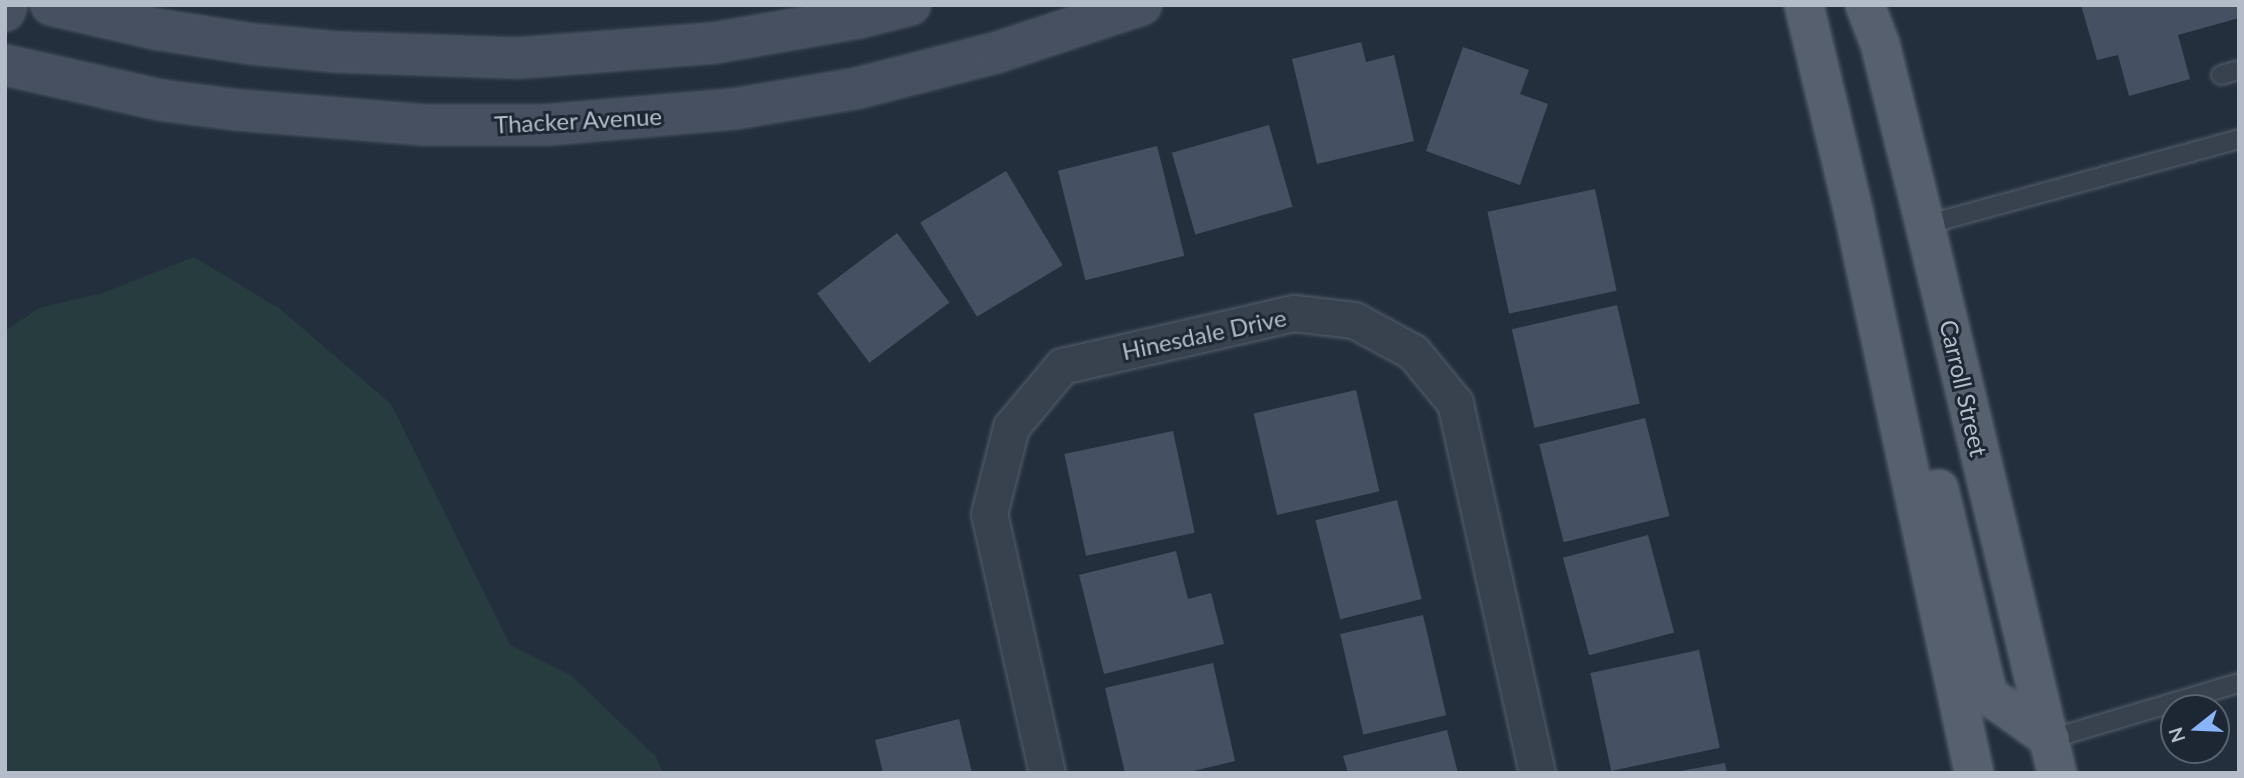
<!DOCTYPE html>
<html>
<head>
<meta charset="utf-8">
<style>
  body { margin:0 }
  #map { position:relative; width:2244px; height:778px; overflow:hidden; background:#242f3e; font-family:Lato,sans-serif }
  div>[style] { position:absolute }
  .green>* { inset:0; background:#263c3f }
  .building>* { inset:0; background:#455162; transform-origin:0 0 }
  .roads { filter:drop-shadow(0 0 2px #565f6c) drop-shadow(0 0 2px #565f6c) }
  .lane>* { height:18px; margin:-9px; padding:0 9px; transform-origin:9px; border-radius:9px; background:#38414e }
  .street>* { height:35px; margin:-17.5px; padding:0 17.5px; transform-origin:17.5px; border-radius:17.5px; background:#38414e }
  .secondary>* { height:38px; margin:-19px; padding:0 19px; transform-origin:19px; border-radius:19px; background:#465061 }
  .primary>* { height:38px; margin:-19px; padding:0 19px; transform-origin:19px; border-radius:19px; background:#56606e }
  span { translate:-50% -50%; white-space:nowrap; text-align:center; line-height:1.15; -webkit-text-stroke:6px #1d2633; paint-order:stroke }
  .street-label { font-size:24px; color:#b4bcc9 }
  .frame { position:absolute; inset:0; border:7px solid #b4bcc9; pointer-events:none }
  .north { position:absolute; left:2160px; top:694px; width:70px; height:70px; box-sizing:border-box; background:#1d2633; border:2px solid #59626f; border-radius:50%; rotate:252deg; font-size:19px; font-weight:700; line-height:28px; text-align:center; color:#b4bcc9 }
  .north::after { content:''; display:block; margin:auto; width:24px; height:32px; background:#8ab4f8; clip-path:polygon(50% 0,100% 100%,50% 72%,0 100%) }
</style>
</head>
<body>
<div id="map">
  <div class="green">
    <i style="clip-path:polygon(194px 257px,280px 309px,391px 404px,510px 645px,572px 676px,656px 757px,663px 773px,5px 773px,5px 331px,39px 308px,103px 293px)"></i>
  </div>
  <div class="building">
    <i style="clip-path:polygon(2081px 5px,2239px 5px,2239px 18px,2178px 35px,2190px 79px,2129px 96px,2118px 55px,2097px 60px)"></i>
    <i style="clip-path:polygon(1361px 42px,1366px 62px,1394px 55px,1414px 141px,1317px 164px,1292px 59px)"></i>
    <i style="clip-path:polygon(1463px 47px,1529px 70px,1520px 94px,1548px 104px,1520px 185px,1426px 151px)"></i>
    <i style="left:1269px;top:125px;width:85px;height:101px;rotate:74deg"></i>
    <i style="left:1157px;top:146px;width:113px;height:102px;rotate:76deg"></i>
    <i style="left:1006px;top:171px;width:110px;height:100px;rotate:59deg"></i>
    <i style="left:1595px;top:189px;width:104px;height:110px;rotate:78deg"></i>
    <i style="left:897px;top:233px;width:87px;height:100px;rotate:53deg"></i>
    <i style="left:1617px;top:305px;width:101px;height:108px;rotate:77deg"></i>
    <i style="left:1356px;top:390px;width:104px;height:105px;rotate:77deg"></i>
    <i style="left:1645px;top:418px;width:101px;height:109px;rotate:76deg"></i>
    <i style="left:1173px;top:431px;width:104px;height:111px;rotate:78deg"></i>
    <i style="left:1397px;top:500px;width:102px;height:84px;rotate:76deg"></i>
    <i style="left:1648px;top:535px;width:101px;height:88px;rotate:75deg"></i>
    <i style="clip-path:polygon(1176px 551px,1188px 599px,1211px 593px,1224px 644px,1104px 674px,1079px 575px)"></i>
    <i style="left:1423px;top:615px;width:103px;height:85px;rotate:77deg"></i>
    <i style="left:1699px;top:650px;width:100px;height:111px;rotate:78deg"></i>
    <i style="clip-path:polygon(1213px 663px,1235px 761px,1185px 773px,1125px 773px,1105px 688px)"></i>
    <i style="clip-path:polygon(959px 719px,972px 773px,883px 773px,875px 740px)"></i>
    <i style="clip-path:polygon(1447px 730px,1458px 773px,1348px 773px,1343px 756px)"></i>
    <i style="clip-path:polygon(1725px 763px,1727px 773px,1681px 773px,1681px 771px)"></i>
  </div>
  <div class="roads">
    <div class="lane">
      <i style="left:2221px;top:75px;width:19px;rotate:-16deg"></i>
      <i style="left:1925px;top:225px;width:326px;rotate:-15.3deg"></i>
      <i style="left:2050px;top:739px;width:197px;rotate:-16.5deg"></i>
    </div>
    <div class="street">
      <i style="left:1047px;top:773px;width:265px;rotate:-102.6deg"></i>
      <i style="left:989px;top:514px;width:90px;rotate:-75.8deg"></i>
      <i style="left:1011px;top:427px;width:80px;rotate:-50.1deg"></i>
      <i style="left:1062px;top:366px;width:238px;rotate:-12.9deg"></i>
      <i style="left:1294px;top:313px;width:60px;rotate:6.7deg"></i>
      <i style="left:1354px;top:320px;width:67px;rotate:28.5deg"></i>
      <i style="left:1413px;top:352px;width:66px;rotate:50.5deg"></i>
      <i style="left:1455px;top:403px;width:379px;rotate:77.5deg"></i>
    </div>
    <div class="secondary">
      <i style="left:51px;top:5px;width:107px;rotate:13deg"></i>
      <i style="left:155px;top:29px;width:98px;rotate:8.8deg"></i>
      <i style="left:252px;top:44px;width:84px;rotate:5.4deg"></i>
      <i style="left:336px;top:52px;width:183px;rotate:1.9deg"></i>
      <i style="left:519px;top:58px;width:196px;rotate:-4.4deg"></i>
      <i style="left:714px;top:43px;width:146px;rotate:-9.8deg"></i>
      <i style="left:858px;top:18px;width:54px;rotate:-14deg"></i>
      <i style="left:5px;top:11px;width:6px;rotate:-72deg"></i>
      <i style="left:5px;top:65px;width:159px;rotate:12.7deg"></i>
      <i style="left:160px;top:100px;width:79px;rotate:7.3deg"></i>
      <i style="left:238px;top:110px;width:186px;rotate:4.6deg"></i>
      <i style="left:423px;top:125px;width:123px"></i>
      <i style="left:546px;top:125px;width:189px;rotate:-4.9deg"></i>
      <i style="left:734px;top:109px;width:122px;rotate:-9.5deg"></i>
      <i style="left:854px;top:89px;width:146px;rotate:-14.3deg"></i>
      <i style="left:995px;top:53px;width:154px;rotate:-18.2deg"></i>
    </div>
    <div class="primary">
      <i style="left:1804px;top:5px;width:215px;rotate:76.5deg"></i>
      <i style="left:1854px;top:214px;width:572px;rotate:77.88deg"></i>
      <i style="left:1865px;top:5px;width:42px;rotate:69deg"></i>
      <i style="left:1880px;top:44px;width:187px;rotate:76deg"></i>
      <i style="left:1925px;top:225px;width:564px;rotate:76.46deg"></i>
      <i style="left:1939px;top:489px;width:212px;rotate:76.6deg"></i>
      <i style="left:1988px;top:695px;width:76px;rotate:35.4deg"></i>
    </div>
  </div>
  <div class="street-label">
    <span style="left:578px;top:120px;rotate:-3deg">Thacker Avenue</span>
    <span style="left:1204px;top:334px;rotate:-12deg">Hinesdale Drive</span>
    <span style="left:1964px;top:388px;rotate:77deg">Carroll Street</span>
  </div>
  <div class="frame"></div>
  <div class="north">N</div>
</div>
</body>
</html>
